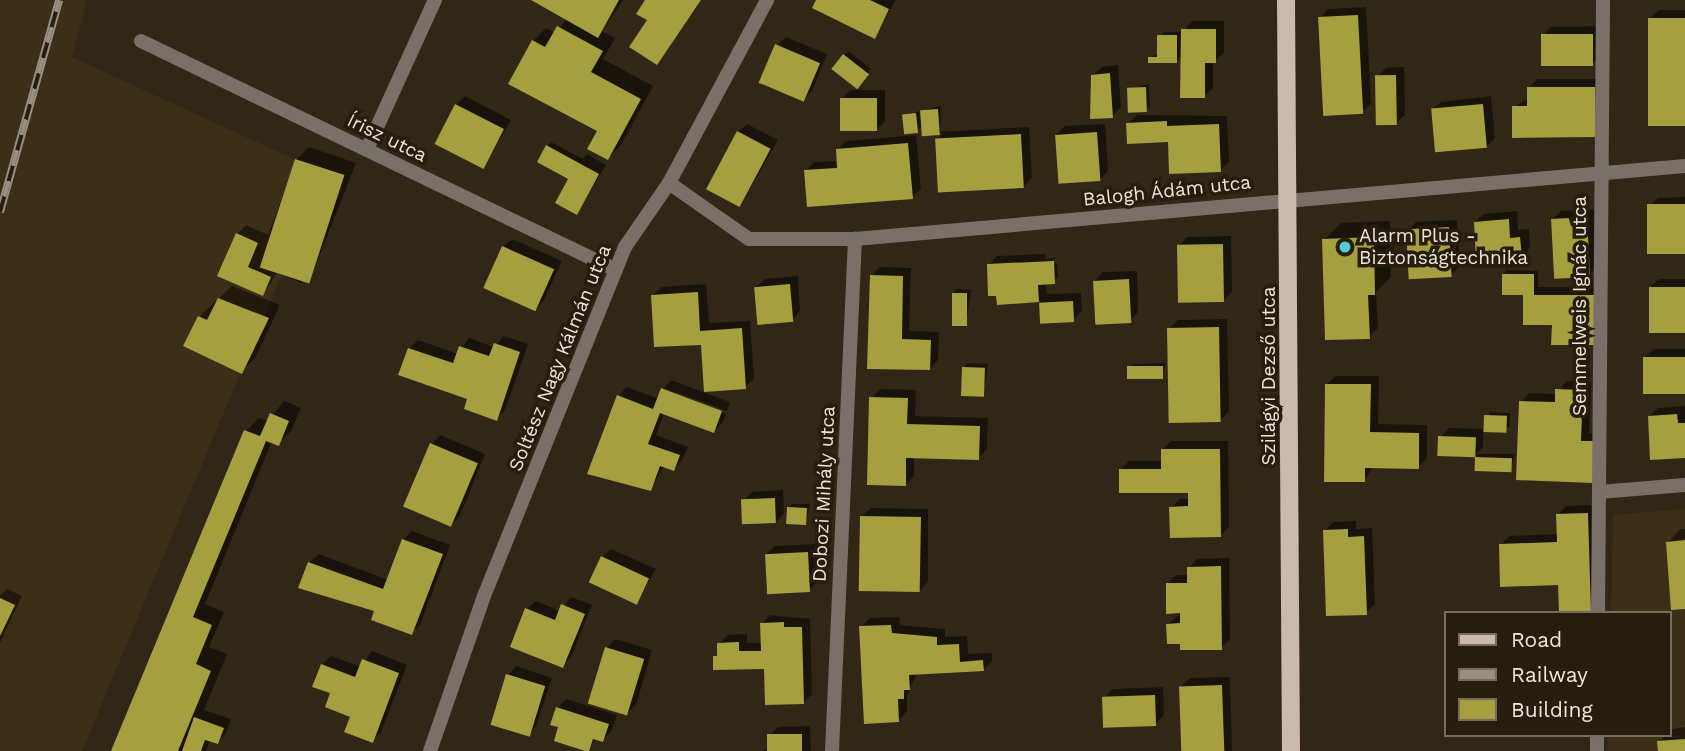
<!DOCTYPE html>
<html>
<head>
<meta charset="utf-8">
<style>
  body { margin:0 }
  #map { position:relative; width:1685px; height:751px; overflow:hidden; background:#302716; font-family:"Work Sans",sans-serif }
  div>[style] { position:absolute }
  .built>* { inset:0; background:#3c2f17 }
  .shadow>* { inset:0; background:#0007 }
  .building>* { inset:0; background:#a69f40; transform-origin:0 0 }
  .minor>* { height:14px; margin:-7px; padding:0 7px; transform-origin:7px; border-radius:7px; background:#79706a }
  .tertiary>* { height:14px; margin:-7px; padding:0 7px; transform-origin:7px; border-radius:7px; background:#79706a }
  .primary>* { height:18px; margin:-9px; padding:0 9px; transform-origin:9px; border-radius:9px; background:#cab9ac }
  .rail>* { height:8px; margin-top:-4px; transform-origin:0; background:repeating-linear-gradient(90deg,#261d0c 0 16px,#979082 0 32px); box-sizing:border-box; border-block:2px solid #979082 }
  .dots>* { width:19px; height:19px; translate:-50% -50%; box-sizing:border-box; border:4px solid #261d0c; border-radius:50% }
  span { translate:-50% -50%; white-space:nowrap; text-align:center; line-height:1.15; -webkit-text-stroke:7px #261d0c; paint-order:stroke }
  .street-label { font-size:19px; color:#ebe5db }
  .poi-label { font-size:19px; color:#ebe5db }
  .left { translate:0 -50%; text-align:left }
  .legend { position:absolute; left:1444px; top:611px; width:228px; height:126px; box-sizing:border-box; background:#261d0c; border:2px solid #756d5f; margin:0; padding:9px 12px; list-style:none; font-size:21px; color:#ebe5db }
  .legend li { display:flex; align-items:center; gap:14px; height:35px }
  .legend b { width:35px; border:2px solid #756d5f }
</style>
</head>
<body>
<div id="map">
  <div class="built">
    <i style="clip-path:polygon(0 0,87px 0,72px 57px,324px 173px,82px 751px,0 751px)"></i>
    <i style="clip-path:polygon(1685px 509px,1685px 751px,1607px 751px,1608px 735px,1669px 735px,1669px 613px,1611px 613px,1613px 515px)"></i>
  </div>
  <div class="shadow">
    <i style="clip-path:polygon(535px 0,623px 0,602px 31px,615px 38px,603px 59px,653px 86px,621px 145px,608px 158px,599px 130px,533px 41px,546px 28px,555px 33px,567px 18px)"></i>
    <i style="clip-path:polygon(647px 0,702px 0,657px 63px,649px 20px)"></i>
    <i style="clip-path:polygon(818px 0,896px 0,874px 37px)"></i>
    <i style="clip-path:polygon(1366px 7px,1371px 104px,1362px 112px,1320px 18px,1328px 9px)"></i>
    <i style="clip-path:polygon(1659px 10px,1685px 10px,1685px 124px,1650px 18px)"></i>
    <i style="clip-path:polygon(1192px 21px,1224px 21px,1224px 53px,1213px 62px,1213px 88px,1204px 96px,1182px 55px,1176px 61px,1150px 57px,1159px 54px,1163px 32px,1183px 32px)"></i>
    <i style="clip-path:polygon(1601px 26px,1601px 55px,1592px 64px,1543px 35px,1551px 27px)"></i>
    <i style="clip-path:polygon(786px 37px,827px 54px,812px 91px,803px 99px,777px 45px)"></i>
    <i style="clip-path:polygon(848px 51px,871px 69px,861px 82px,835px 68px)"></i>
    <i style="clip-path:polygon(1118px 65px,1121px 107px,1112px 116px,1093px 75px,1102px 67px)"></i>
    <i style="clip-path:polygon(1404px 67px,1405px 115px,1396px 123px,1377px 77px,1386px 68px)"></i>
    <i style="clip-path:polygon(1537px 79px,1603px 79px,1604px 127px,1514px 107px,1529px 98px,1529px 88px)"></i>
    <i style="clip-path:polygon(1149px 84px,1150px 106px,1146px 110px,1129px 89px)"></i>
    <i style="clip-path:polygon(851px 90px,885px 90px,885px 121px,876px 130px,842px 98px)"></i>
    <i style="clip-path:polygon(465px 96px,511px 120px,484px 167px,456px 105px)"></i>
    <i style="clip-path:polygon(1491px 96px,1495px 138px,1487px 146px,1432px 110px,1441px 102px)"></i>
    <i style="clip-path:polygon(941px 106px,940px 132px,1029px 127px,1032px 177px,1024px 186px,936px 140px,944px 133px,924px 134px,923px 125px,917px 131px,904px 115px)"></i>
    <i style="clip-path:polygon(1137px 115px,1227px 116px,1229px 162px,1220px 170px,1169px 140px,1128px 124px)"></i>
    <i style="clip-path:polygon(747px 124px,778px 140px,741px 205px,738px 132px)"></i>
    <i style="clip-path:polygon(1105px 124px,1108px 171px,1099px 180px,1056px 135px,1065px 126px)"></i>
    <i style="clip-path:polygon(916px 135px,921px 189px,912px 197px,806px 171px,814px 162px,838px 161px,837px 150px,846px 141px)"></i>
    <i style="clip-path:polygon(551px 142px,583px 159px,587px 154px,606px 165px,577px 212px,570px 178px,548px 146px)"></i>
    <i style="clip-path:polygon(309px 147px,356px 163px,314px 270px,301px 283px,277px 273px,263px 294px,219px 275px,237px 234px,246px 225px,268px 235px,296px 160px)"></i>
    <i style="clip-path:polygon(1685px 197px,1685px 252px,1649px 206px,1658px 198px)"></i>
    <i style="clip-path:polygon(1595px 209px,1598px 266px,1589px 275px,1553px 219px,1561px 211px)"></i>
    <i style="clip-path:polygon(1517px 211px,1518px 230px,1529px 229px,1530px 247px,1521px 256px,1475px 222px,1484px 214px)"></i>
    <i style="clip-path:polygon(1457px 220px,1460px 266px,1451px 275px,1408px 231px,1416px 222px)"></i>
    <i style="clip-path:polygon(1390px 221px,1391px 277px,1376px 292px,1378px 328px,1369px 337px,1324px 240px,1341px 223px)"></i>
    <i style="clip-path:polygon(1231px 236px,1232px 291px,1224px 300px,1179px 246px,1187px 237px)"></i>
    <i style="clip-path:polygon(512px 239px,562px 261px,544px 300px,536px 309px,503px 247px)"></i>
    <i style="clip-path:polygon(1045px 254px,1045px 259px,1057px 258px,1045px 263px,1057px 263px,1058px 278px,1046px 283px,1047px 294px,1081px 293px,1082px 311px,1073px 320px,1042px 322px,1040px 300px,998px 303px,988px 265px,997px 256px)"></i>
    <i style="clip-path:polygon(880px 267px,911px 268px,909px 331px,939px 332px,938px 360px,930px 368px,869px 367px,871px 276px)"></i>
    <i style="clip-path:polygon(1507px 270px,1538px 271px,1538px 287px,1602px 287px,1602px 335px,1554px 323px,1504px 274px)"></i>
    <i style="clip-path:polygon(1137px 271px,1138px 312px,1130px 321px,1095px 281px,1103px 272px)"></i>
    <i style="clip-path:polygon(798px 276px,800px 311px,792px 320px,756px 287px,765px 279px)"></i>
    <i style="clip-path:polygon(1659px 279px,1685px 279px,1685px 332px,1650px 287px)"></i>
    <i style="clip-path:polygon(706px 284px,709px 323px,750px 321px,754px 379px,745px 387px,653px 295px,662px 287px)"></i>
    <i style="clip-path:polygon(232px 286px,280px 305px,255px 358px,242px 371px,199px 317px)"></i>
    <i style="clip-path:polygon(957px 289px,971px 290px,966px 325px,953px 293px)"></i>
    <i style="clip-path:polygon(1227px 319px,1229px 411px,1221px 420px,1169px 329px,1178px 320px)"></i>
    <i style="clip-path:polygon(504px 336px,528px 344px,505px 410px,496px 419px,409px 349px,418px 340px,458px 354px,469px 338px,494px 347px)"></i>
    <i style="clip-path:polygon(1653px 349px,1685px 349px,1685px 393px,1645px 357px)"></i>
    <i style="clip-path:polygon(968px 363px,988px 364px,983px 395px,964px 367px)"></i>
    <i style="clip-path:polygon(1166px 363px,1162px 377px,1129px 368px,1133px 364px)"></i>
    <i style="clip-path:polygon(1336px 376px,1379px 376px,1378px 424px,1427px 425px,1427px 459px,1418px 467px,1373px 467px,1365px 480px,1327px 384px)"></i>
    <i style="clip-path:polygon(671px 380px,730px 402px,727px 411px,665px 388px,726px 414px,723px 422px,714px 431px,664px 413px,656px 435px,688px 447px,682px 460px,674px 469px,665px 465px,650px 489px,590px 473px,618px 396px,627px 387px,659px 399px,663px 389px)"></i>
    <i style="clip-path:polygon(1566px 381px,1591px 382px,1589px 433px,1602px 433px,1600px 472px,1521px 402px,1529px 393px,1557px 394px)"></i>
    <i style="clip-path:polygon(880px 389px,916px 390px,915px 416px,988px 418px,987px 449px,979px 458px,914px 456px,914px 476px,905px 485px,871px 398px)"></i>
    <i style="clip-path:polygon(284px 401px,301px 408px,291px 431px,278px 444px,272px 441px,205px 604px,224px 612px,209px 647px,227px 654px,204px 710px,231px 719px,226px 734px,217px 742px,210px 740px,206px 751px,113px 751px,246px 431px,259px 418px,268px 421px)"></i>
    <i style="clip-path:polygon(1685px 406px,1685px 456px,1649px 417px,1658px 408px)"></i>
    <i style="clip-path:polygon(1490px 412px,1510px 413px,1510px 427px,1483px 430px,1483px 447px,1476px 454px,1515px 454px,1511px 469px,1477px 469px,1477px 455px,1440px 455px,1440px 437px,1449px 428px,1485px 429px)"></i>
    <i style="clip-path:polygon(440px 435px,485px 454px,460px 516px,452px 524px,432px 444px)"></i>
    <i style="clip-path:polygon(1171px 441px,1228px 441px,1229px 527px,1221px 535px,1171px 508px,1180px 499px,1189px 499px,1189px 492px,1121px 469px,1129px 461px,1162px 461px,1162px 450px)"></i>
    <i style="clip-path:polygon(783px 490px,784px 513px,776px 522px,743px 501px,752px 492px)"></i>
    <i style="clip-path:polygon(792px 504px,810px 504px,806px 523px,788px 508px)"></i>
    <i style="clip-path:polygon(1596px 505px,1595px 613px,1560px 613px,1559px 583px,1501px 544px,1510px 536px,1558px 534px,1558px 515px,1566px 506px)"></i>
    <i style="clip-path:polygon(871px 508px,928px 509px,928px 582px,919px 591px,862px 516px)"></i>
    <i style="clip-path:polygon(1356px 521px,1356px 529px,1372px 528px,1375px 604px,1366px 613px,1325px 531px,1333px 522px)"></i>
    <i style="clip-path:polygon(1681px 529px,1685px 529px,1685px 607px,1668px 542px)"></i>
    <i style="clip-path:polygon(412px 531px,450px 545px,420px 625px,411px 633px,377px 609px,301px 587px,310px 562px,319px 554px,388px 580px,403px 540px)"></i>
    <i style="clip-path:polygon(816px 544px,818px 581px,809px 590px,766px 554px,775px 546px)"></i>
    <i style="clip-path:polygon(611px 549px,656px 569px,637px 601px,602px 557px)"></i>
    <i style="clip-path:polygon(1229px 558px,1230px 639px,1221px 648px,1182px 642px,1168px 624px,1182px 612px,1167px 584px,1176px 575px,1189px 575px,1189px 568px,1197px 559px)"></i>
    <i style="clip-path:polygon(7px 589px,22px 596px,0 643px,0 596px)"></i>
    <i style="clip-path:polygon(571px 597px,592px 605px,571px 657px,562px 666px,527px 609px,536px 601px,560px 611px)"></i>
    <i style="clip-path:polygon(770px 615px,810px 619px,812px 694px,803px 703px,766px 667px,715px 668px,719px 644px,728px 635px,747px 634px,747px 643px,762px 643px,762px 624px)"></i>
    <i style="clip-path:polygon(899px 617px,900px 625px,945px 629px,945px 637px,967px 636px,968px 654px,992px 653px,992px 661px,983px 670px,917px 673px,907px 695px,907px 711px,899px 720px,861px 627px,870px 618px)"></i>
    <i style="clip-path:polygon(615px 639px,652px 650px,636px 705px,627px 713px,607px 648px)"></i>
    <i style="clip-path:polygon(372px 651px,407px 665px,381px 732px,372px 741px,332px 692px,322px 665px,331px 656px,361px 667px)"></i>
    <i style="clip-path:polygon(516px 666px,552px 678px,536px 726px,528px 735px,492px 723px,508px 675px)"></i>
    <i style="clip-path:polygon(1230px 677px,1232px 751px,1183px 751px,1181px 687px,1190px 678px)"></i>
    <i style="clip-path:polygon(1163px 687px,1164px 715px,1155px 724px,1104px 698px,1113px 689px)"></i>
    <i style="clip-path:polygon(566px 699px,617px 715px,611px 732px,602px 740px,595px 738px,588px 751px,560px 726px,558px 708px)"></i>
    <i style="clip-path:polygon(810px 726px,811px 751px,762px 751px,769px 747px,769px 736px,778px 727px)"></i>
    <i style="clip-path:polygon(1685px 727px,1685px 751px,1660px 751px,1659px 742px,1672px 729px)"></i>
  </div>
  <div class="building">
    <i style="clip-path:polygon(531px 0,619px 0,598px 38px)"></i>
    <i style="clip-path:polygon(645px 0,701px 0,657px 65px,629px 47px,647px 20px,636px 14px)"></i>
    <i style="clip-path:polygon(816px 0,870px 0,889px 9px,875px 39px,812px 8px)"></i>
    <i style="left:1358px;top:15px;width:99px;height:40px;rotate:87deg"></i>
    <i style="left:1648px;top:18px;width:37px;height:108px"></i>
    <i style="clip-path:polygon(557px 26px,603px 51px,591px 72px,641px 99px,608px 160px,587px 149px,597px 131px,508px 84px,532px 40px,545px 47px)"></i>
    <i style="clip-path:polygon(1181px 29px,1216px 29px,1216px 63px,1205px 63px,1205px 98px,1180px 98px)"></i>
    <i style="left:1593px;top:34px;width:32px;height:52px;rotate:90deg"></i>
    <i style="clip-path:polygon(1157px 35px,1177px 35px,1177px 63px,1148px 63px,1148px 57px,1157px 57px)"></i>
    <i style="left:775px;top:44px;width:49px;height:42px;rotate:23deg"></i>
    <i style="left:843px;top:54px;width:33px;height:19px;rotate:38deg"></i>
    <i style="clip-path:polygon(1110px 73px,1113px 118px,1090px 119px,1091px 75px)"></i>
    <i style="left:1396px;top:75px;width:50px;height:21px;rotate:89deg"></i>
    <i style="left:1146px;top:87px;width:25px;height:19px;rotate:88deg"></i>
    <i style="clip-path:polygon(1527px 87px,1595px 87px,1596px 137px,1512px 138px,1512px 106px,1527px 106px)"></i>
    <i style="left:840px;top:98px;width:37px;height:33px"></i>
    <i style="left:455px;top:104px;width:55px;height:45px;rotate:27deg"></i>
    <i style="left:1483px;top:104px;width:44px;height:52px;rotate:85deg"></i>
    <i style="left:938px;top:109px;width:26px;height:18px;rotate:86deg"></i>
    <i style="left:916px;top:113px;width:20px;height:14px;rotate:84deg"></i>
    <i style="clip-path:polygon(1167px 121px,1167px 126px,1219px 124px,1221px 172px,1169px 174px,1168px 142px,1127px 144px,1126px 123px)"></i>
    <i style="left:737px;top:131px;width:38px;height:66px;rotate:28deg"></i>
    <i style="left:1097px;top:132px;width:49px;height:42px;rotate:86deg"></i>
    <i style="left:1021px;top:134px;width:54px;height:86px;rotate:87deg"></i>
    <i style="clip-path:polygon(908px 143px,913px 199px,807px 207px,804px 170px,837px 168px,836px 149px)"></i>
    <i style="clip-path:polygon(546px 145px,599px 174px,577px 215px,555px 203px,568px 179px,537px 162px)"></i>
    <i style="left:295px;top:159px;width:52px;height:114px;rotate:18deg"></i>
    <i style="left:1685px;top:204px;width:50px;height:38px;rotate:90deg"></i>
    <i style="left:1587px;top:217px;width:60px;height:36px;rotate:87deg"></i>
    <i style="clip-path:polygon(1509px 219px,1510px 238px,1520px 237px,1522px 257px,1476px 260px,1474px 222px)"></i>
    <i style="left:1449px;top:227px;width:50px;height:43px;rotate:87deg"></i>
    <i style="clip-path:polygon(236px 233px,258px 243px,248px 267px,271px 277px,263px 296px,217px 276px)"></i>
    <i style="clip-path:polygon(1374px 237px,1375px 295px,1368px 295px,1370px 339px,1325px 340px,1322px 239px)"></i>
    <i style="left:1223px;top:244px;width:58px;height:46px;rotate:89deg"></i>
    <i style="left:502px;top:246px;width:57px;height:46px;rotate:24deg"></i>
    <i style="clip-path:polygon(1054px 261px,1055px 284px,1038px 285px,1039px 302px,997px 305px,996px 296px,988px 296px,987px 264px)"></i>
    <i style="clip-path:polygon(1502px 274px,1534px 274px,1534px 295px,1594px 295px,1594px 345px,1551px 345px,1552px 325px,1523px 325px,1523px 295px,1502px 295px)"></i>
    <i style="clip-path:polygon(870px 275px,903px 276px,902px 339px,931px 340px,930px 370px,867px 369px)"></i>
    <i style="left:1129px;top:279px;width:44px;height:36px;rotate:87deg"></i>
    <i style="left:790px;top:284px;width:38px;height:36px;rotate:85deg"></i>
    <i style="left:1649px;top:287px;width:36px;height:46px"></i>
    <i style="clip-path:polygon(698px 292px,700px 331px,742px 328px,746px 389px,704px 392px,701px 345px,654px 347px,651px 295px)"></i>
    <i style="left:952px;top:293px;width:15px;height:33px"></i>
    <i style="clip-path:polygon(218px 298px,269px 318px,242px 374px,183px 346px,198px 316px,207px 320px)"></i>
    <i style="left:1073px;top:301px;width:21px;height:34px;rotate:87deg"></i>
    <i style="left:1219px;top:327px;width:95px;height:52px;rotate:89deg"></i>
    <i style="clip-path:polygon(494px 343px,520px 352px,497px 421px,464px 409px,467px 399px,398px 375px,408px 348px,453px 363px,459px 346px,489px 356px)"></i>
    <i style="left:1643px;top:357px;width:42px;height:37px"></i>
    <i style="left:1163px;top:366px;width:13px;height:36px;rotate:90deg"></i>
    <i style="left:962px;top:367px;width:23px;height:29px;rotate:2deg"></i>
    <i style="clip-path:polygon(1325px 384px,1371px 384px,1370px 432px,1419px 433px,1419px 469px,1365px 468px,1365px 482px,1324px 482px)"></i>
    <i style="clip-path:polygon(661px 388px,722px 411px,714px 433px,660px 413px,648px 444px,680px 455px,674px 471px,660px 466px,651px 491px,587px 474px,617px 395px,653px 409px)"></i>
    <i style="clip-path:polygon(1555px 389px,1583px 390px,1581px 441px,1594px 441px,1593px 483px,1516px 480px,1519px 401px,1555px 402px)"></i>
    <i style="clip-path:polygon(869px 397px,908px 398px,907px 424px,980px 426px,979px 460px,906px 458px,906px 486px,867px 485px)"></i>
    <i style="clip-path:polygon(270px 413px,289px 421px,279px 446px,266px 441px,193px 617px,212px 625px,196px 664px,211px 671px,178px 751px,111px 751px,244px 430px,260px 436px)"></i>
    <i style="clip-path:polygon(1677px 414px,1678px 423px,1685px 423px,1685px 458px,1650px 460px,1648px 416px)"></i>
    <i style="left:1484px;top:415px;width:23px;height:17px;rotate:2deg"></i>
    <i style="left:1438px;top:436px;width:38px;height:20px;rotate:2deg"></i>
    <i style="left:430px;top:443px;width:52px;height:69px;rotate:23deg"></i>
    <i style="clip-path:polygon(1161px 449px,1220px 449px,1221px 537px,1170px 538px,1169px 507px,1188px 506px,1188px 493px,1119px 493px,1119px 469px,1161px 469px)"></i>
    <i style="left:1475px;top:457px;width:37px;height:14px;rotate:2deg"></i>
    <i style="left:775px;top:498px;width:25px;height:34px;rotate:88deg"></i>
    <i style="left:787px;top:507px;width:20px;height:17px;rotate:3deg"></i>
    <i style="clip-path:polygon(1588px 513px,1591px 613px,1559px 613px,1558px 585px,1500px 587px,1499px 544px,1557px 542px,1556px 514px)"></i>
    <i style="left:860px;top:516px;width:61px;height:75px;rotate:1deg"></i>
    <i style="clip-path:polygon(1348px 529px,1348px 537px,1364px 536px,1367px 615px,1326px 616px,1323px 530px)"></i>
    <i style="clip-path:polygon(402px 539px,443px 554px,412px 635px,371px 620px,374px 611px,298px 588px,308px 562px,383px 589px)"></i>
    <i style="clip-path:polygon(1685px 540px,1685px 609px,1671px 610px,1666px 542px)"></i>
    <i style="left:808px;top:552px;width:40px;height:43px;rotate:87deg"></i>
    <i style="left:601px;top:556px;width:53px;height:29px;rotate:25deg"></i>
    <i style="clip-path:polygon(1221px 566px,1222px 650px,1180px 650px,1180px 644px,1167px 644px,1166px 624px,1180px 623px,1180px 613px,1166px 614px,1166px 583px,1187px 583px,1187px 567px)"></i>
    <i style="clip-path:polygon(0 598px,15px 605px,0 636px)"></i>
    <i style="clip-path:polygon(561px 604px,585px 614px,563px 668px,510px 647px,525px 608px,555px 620px)"></i>
    <i style="clip-path:polygon(784px 622px,784px 627px,802px 627px,804px 704px,765px 705px,764px 669px,713px 670px,713px 656px,717px 656px,717px 643px,739px 642px,739px 651px,761px 651px,760px 623px)"></i>
    <i style="clip-path:polygon(891px 625px,892px 633px,937px 637px,937px 645px,959px 644px,960px 662px,983px 660px,984px 671px,909px 675px,910px 690px,904px 690px,904px 699px,898px 699px,899px 722px,864px 724px,859px 626px)"></i>
    <i style="left:605px;top:647px;width:41px;height:59px;rotate:17deg"></i>
    <i style="clip-path:polygon(362px 659px,399px 673px,373px 743px,344px 732px,350px 717px,325px 707px,330px 693px,312px 687px,321px 664px,355px 677px)"></i>
    <i style="left:506px;top:674px;width:41px;height:53px;rotate:17deg"></i>
    <i style="left:1222px;top:685px;width:66px;height:43px;rotate:88deg"></i>
    <i style="left:1155px;top:695px;width:31px;height:53px;rotate:88deg"></i>
    <i style="clip-path:polygon(556px 707px,609px 724px,603px 742px,593px 739px,589px 751px,585px 751px,554px 741px,558px 727px,550px 725px)"></i>
    <i style="clip-path:polygon(194px 717px,224px 728px,218px 744px,205px 740px,201px 751px,182px 751px)"></i>
    <i style="left:802px;top:734px;width:17px;height:35px;rotate:90deg"></i>
    <i style="clip-path:polygon(1685px 739px,1685px 751px,1658px 751px,1657px 741px)"></i>
  </div>
  <div class="minor">
    <i style="left:141px;top:41px;width:527px;rotate:25.74deg"></i>
    <i style="left:367px;top:149px;width:164px;rotate:-65.5deg"></i>
    <i style="left:669px;top:183px;width:98px;rotate:35deg"></i>
    <i style="left:749px;top:239px;width:106px"></i>
    <i style="left:855px;top:239px;width:833px;rotate:-5.03deg"></i>
    <i style="left:1599px;top:492px;width:86px;rotate:-4.7deg"></i>
    <i style="left:1598px;top:613px;width:613px;rotate:-89.53deg"></i>
    <i style="left:832px;top:751px;width:513px;rotate:-87.43deg"></i>
    <i style="left:1597px;top:751px;width:16px;rotate:-90deg"></i>
  </div>
  <div class="tertiary">
    <i style="left:430px;top:751px;width:164px;rotate:-70.8deg"></i>
    <i style="left:484px;top:596px;width:376px;rotate:-68deg"></i>
    <i style="left:625px;top:247px;width:78px;rotate:-55.5deg"></i>
    <i style="left:669px;top:183px;width:208px;rotate:-61.8deg"></i>
  </div>
  <div class="primary">
    <i style="left:1286px;top:0;width:751px;rotate:89.62deg"></i>
  </div>
  <div class="rail">
    <i style="left:0;top:212px;width:220px;rotate:-74.4deg"></i>
  </div>
  <div class="dots">
    <i style="left:1345px;top:247px;background:#51ccd4"></i>
  </div>
  <div class="street-label">
    <span style="left:387px;top:138px;rotate:26deg">Írisz utca</span>
    <span style="left:1167px;top:191px;rotate:-6deg">Balogh Ádám utca</span>
    <span style="left:1580px;top:306px;rotate:-90deg">Semmelweis Ignác utca</span>
    <span style="left:560px;top:358px;rotate:-68deg">Soltész Nagy Kálmán utca</span>
    <span style="left:1269px;top:376px;rotate:-90deg">Szilágyi Dezső utca</span>
    <span style="left:824px;top:494px;rotate:-87deg">Dobozi Mihály utca</span>
  </div>
  <div class="poi-label">
    <span class="left" style="left:1359px;top:247px">Alarm Plus -<br>Biztonságtechnika</span>
  </div>
  <ul class="legend">
  <li><b style="height:9px;background:#cab9ac"></b>Road</li>
  <li><b style="height:9px;background:#979082"></b>Railway</li>
  <li><b style="height:19px;background:#a69f40"></b>Building</li>
  </ul>
</div>
</body>
</html>
